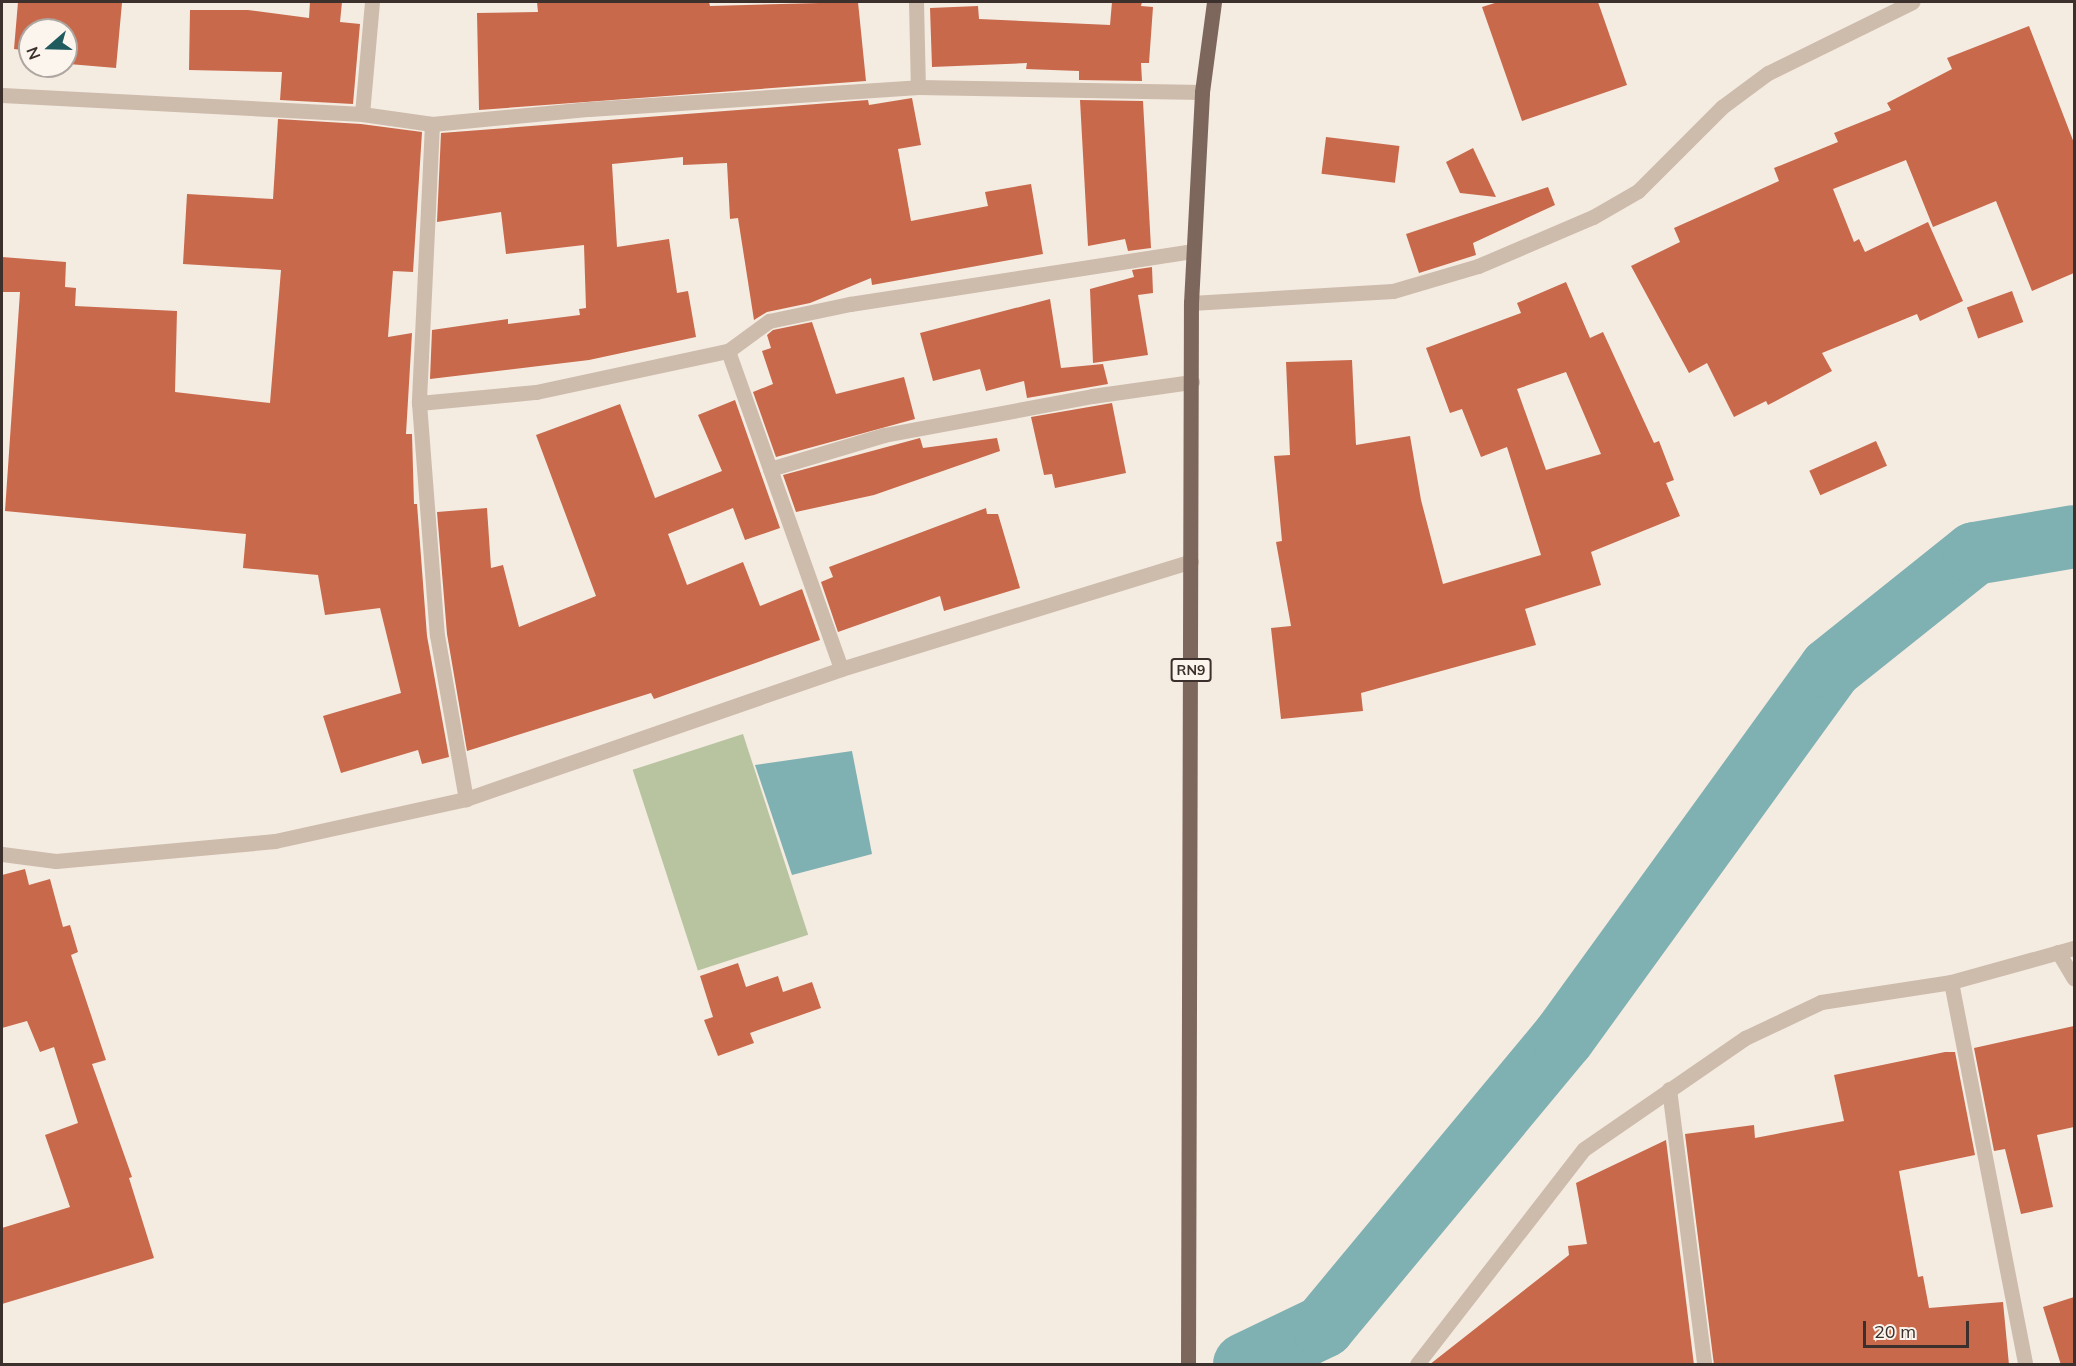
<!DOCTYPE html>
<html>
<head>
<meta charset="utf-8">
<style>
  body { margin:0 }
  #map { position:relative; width:2076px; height:1366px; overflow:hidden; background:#f4ebe1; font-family:Mulish,sans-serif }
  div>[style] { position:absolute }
  .green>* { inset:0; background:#b8c4a0; transform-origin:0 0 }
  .water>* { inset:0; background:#7fb0b2 }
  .river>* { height:63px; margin:-31.5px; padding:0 31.5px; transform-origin:31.5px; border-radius:31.5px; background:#7fb0b2 }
  .building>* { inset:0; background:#c8694b; transform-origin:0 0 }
  .minor>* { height:15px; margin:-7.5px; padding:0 7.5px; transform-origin:7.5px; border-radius:7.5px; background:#cdbbac }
  .major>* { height:15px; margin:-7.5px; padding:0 7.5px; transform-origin:7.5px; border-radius:7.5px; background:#7d675c }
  span { translate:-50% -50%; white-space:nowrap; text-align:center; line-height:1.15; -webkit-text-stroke:5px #fbf5ee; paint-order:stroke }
  .shield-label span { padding:2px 4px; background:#fbf5ee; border:2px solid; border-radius:4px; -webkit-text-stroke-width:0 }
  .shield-label { font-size:14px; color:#3b302b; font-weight:700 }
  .frame { position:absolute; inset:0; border:3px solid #3b302b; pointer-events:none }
  .north { position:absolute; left:18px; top:18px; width:60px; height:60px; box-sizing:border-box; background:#fbf5ee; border:2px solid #aea6a0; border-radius:50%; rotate:250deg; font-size:16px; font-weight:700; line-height:24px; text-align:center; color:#3b302b }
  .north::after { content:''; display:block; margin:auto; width:21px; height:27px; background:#1f5a5e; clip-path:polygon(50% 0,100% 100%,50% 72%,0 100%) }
  .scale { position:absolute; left:1863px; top:1321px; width:106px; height:27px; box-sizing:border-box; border:3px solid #3b302b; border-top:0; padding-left:8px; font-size:18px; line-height:21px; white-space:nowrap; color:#3b302b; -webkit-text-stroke:4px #fbf5ee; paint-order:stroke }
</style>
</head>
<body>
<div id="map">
  <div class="green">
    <i style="left:743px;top:734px;width:211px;height:116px;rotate:72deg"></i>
  </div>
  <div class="water">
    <i style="clip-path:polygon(852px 751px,872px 854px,792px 875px,755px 765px)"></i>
  </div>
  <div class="river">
    <i style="left:1244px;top:1364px;width:88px;rotate:-25.7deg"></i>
    <i style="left:1323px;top:1326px;width:376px;rotate:-50.3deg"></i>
    <i style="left:1563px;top:1037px;width:455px;rotate:-54.1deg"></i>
    <i style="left:1830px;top:668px;width:184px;rotate:-38.6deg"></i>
    <i style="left:1974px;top:553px;width:101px;rotate:-9.6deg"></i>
  </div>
  <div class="building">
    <i style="clip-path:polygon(18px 2px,122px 3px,116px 68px,69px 64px,66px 30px,30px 30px,30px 51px,14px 49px)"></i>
    <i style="clip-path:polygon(310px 2px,342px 2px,340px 22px,360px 24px,353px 104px,280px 100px,282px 72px,189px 70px,190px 10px,248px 10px,309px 18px)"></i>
    <i style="clip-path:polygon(537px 2px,709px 2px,710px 6px,858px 2px,866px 81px,479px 110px,477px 13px,538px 12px)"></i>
    <i style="clip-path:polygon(1112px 2px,1142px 2px,1141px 6px,1153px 7px,1149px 63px,1141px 63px,1142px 81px,1079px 80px,1079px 71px,1026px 69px,1027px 63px,932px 67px,930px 8px,978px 6px,979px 19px,1110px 25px)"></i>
    <i style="clip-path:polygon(1498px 2px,1598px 2px,1627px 85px,1522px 121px,1482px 7px)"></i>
    <i style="clip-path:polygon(2029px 26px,2074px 143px,2074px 273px,2032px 291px,1996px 201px,1933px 227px,1906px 160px,1833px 189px,1854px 242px,1859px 239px,1865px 252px,1928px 222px,1963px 301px,1920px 321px,1917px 314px,1822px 353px,1832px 371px,1768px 405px,1766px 401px,1734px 417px,1707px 363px,1689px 373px,1631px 266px,1680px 242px,1674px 228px,1779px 181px,1774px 168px,1838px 142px,1834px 133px,1891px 110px,1887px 103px,1952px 69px,1947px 58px)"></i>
    <i style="clip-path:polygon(912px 98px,921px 145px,898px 149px,911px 221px,988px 206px,985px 192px,1031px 184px,1043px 254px,872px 285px,871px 278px,810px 303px,767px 312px,754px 320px,738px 218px,730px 219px,727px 163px,683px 165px,683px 157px,612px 164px,617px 247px,669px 239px,677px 293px,688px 291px,696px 337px,589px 360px,430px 379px,432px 330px,508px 319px,508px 324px,580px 315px,579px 309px,586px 308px,584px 245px,506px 254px,501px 212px,437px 222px,441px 133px,868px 100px,869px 105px)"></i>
    <i style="clip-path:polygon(1080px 100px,1143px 101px,1151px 248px,1128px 251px,1125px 239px,1088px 246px)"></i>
    <i style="clip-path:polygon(278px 119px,361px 124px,422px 132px,413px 272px,393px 271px,388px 337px,412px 333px,406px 434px,412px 434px,414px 504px,417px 504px,427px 636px,449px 757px,422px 764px,418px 750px,341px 773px,323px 716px,401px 693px,380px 608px,325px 615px,318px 575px,243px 568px,246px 534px,5px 511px,20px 292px,2px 292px,2px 257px,66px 262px,65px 287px,76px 288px,75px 306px,177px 311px,175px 392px,270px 403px,281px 270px,183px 264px,187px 194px,273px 199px)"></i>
    <i style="left:1326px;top:137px;width:74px;height:37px;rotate:7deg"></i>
    <i style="clip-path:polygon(1473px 148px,1496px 197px,1460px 193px,1446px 162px)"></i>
    <i style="clip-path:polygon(1548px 187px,1555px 205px,1473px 243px,1476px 255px,1419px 273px,1406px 234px)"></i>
    <i style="clip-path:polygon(1152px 267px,1153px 293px,1138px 295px,1148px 355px,1093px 363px,1090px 289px,1134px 277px,1132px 270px)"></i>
    <i style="clip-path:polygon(evenodd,1566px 282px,1590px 338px,1603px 332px,1654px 443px,1659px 441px,1674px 480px,1666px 483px,1680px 516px,1591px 552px,1601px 585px,1525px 609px,1536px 645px,1361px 693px,1363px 711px,1281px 719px,1271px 628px,1291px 626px,1276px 542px,1282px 541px,1274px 456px,1290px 455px,1286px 362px,1352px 360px,1356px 445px,1410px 436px,1421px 500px,1443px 584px,1541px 555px,1507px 447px,1481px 457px,1462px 409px,1450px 413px,1426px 348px,1521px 313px,1517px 303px,1566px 282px,1566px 372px,1601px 454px,1546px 470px,1517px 389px,1566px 372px)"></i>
    <i style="left:2012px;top:291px;width:33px;height:48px;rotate:70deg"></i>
    <i style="clip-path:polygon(1050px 299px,1061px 368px,1103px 364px,1108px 384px,1027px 398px,1024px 381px,986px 391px,980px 369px,933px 381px,920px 333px)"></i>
    <i style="clip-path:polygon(812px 322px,836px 394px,904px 377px,915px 419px,776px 457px,753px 392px,773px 384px,762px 351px,771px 348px,767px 335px,773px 330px)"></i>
    <i style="clip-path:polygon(735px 400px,780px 528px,745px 540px,733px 508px,668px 534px,687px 585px,743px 562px,760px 606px,802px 589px,820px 640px,654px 699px,651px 693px,467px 751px,447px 634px,437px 512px,487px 508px,491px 568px,503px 565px,519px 627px,596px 596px,536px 435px,620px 404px,655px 498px,722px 471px,698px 415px)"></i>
    <i style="clip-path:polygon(1112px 403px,1126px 473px,1055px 488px,1052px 474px,1044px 475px,1031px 417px)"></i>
    <i style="clip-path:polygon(920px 438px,923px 448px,997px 438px,1000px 451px,874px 495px,796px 512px,783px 475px)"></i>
    <i style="left:1876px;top:441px;width:27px;height:73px;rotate:66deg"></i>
    <i style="clip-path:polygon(986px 508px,987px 514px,998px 514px,1020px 588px,944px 611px,940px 596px,838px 632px,821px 582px,833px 577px,829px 567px)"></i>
    <i style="clip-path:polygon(25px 869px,29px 885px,50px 879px,63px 927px,70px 925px,78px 952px,71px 955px,106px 1060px,92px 1064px,132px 1177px,129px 1178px,154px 1258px,2px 1304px,2px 1228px,70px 1207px,45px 1135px,78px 1123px,54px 1047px,40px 1052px,27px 1021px,2px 1028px,2px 875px)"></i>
    <i style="clip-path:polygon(738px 963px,746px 987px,778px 976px,783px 992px,812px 982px,821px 1008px,750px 1033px,754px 1043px,718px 1056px,704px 1020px,713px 1017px,700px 976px)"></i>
    <i style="clip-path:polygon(2074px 1026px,2074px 1127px,2037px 1135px,2053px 1207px,2021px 1214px,2005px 1149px,1994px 1151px,1974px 1048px)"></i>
    <i style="clip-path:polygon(1945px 1052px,1955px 1052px,1975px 1155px,1899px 1171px,1918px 1277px,1923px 1276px,1929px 1308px,2003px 1302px,2009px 1365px,1714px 1365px,1685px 1134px,1754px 1125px,1755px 1138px,1844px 1121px,1834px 1075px)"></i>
    <i style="clip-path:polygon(1666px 1140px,1694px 1365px,1429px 1365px,1569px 1255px,1568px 1246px,1587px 1244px,1576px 1183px)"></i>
    <i style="clip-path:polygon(2074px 1297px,2074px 1365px,2061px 1365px,2043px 1307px)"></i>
  </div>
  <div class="minor">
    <i style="left:916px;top:2px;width:85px;rotate:88.7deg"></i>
    <i style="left:2px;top:95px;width:361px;rotate:3deg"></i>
    <i style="left:362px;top:114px;width:71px;rotate:8.1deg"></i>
    <i style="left:432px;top:124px;width:158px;rotate:-5.5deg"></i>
    <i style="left:589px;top:109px;width:330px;rotate:-3.8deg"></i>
    <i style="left:918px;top:87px;width:284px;rotate:1deg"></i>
    <i style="left:362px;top:114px;width:112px;rotate:-84.9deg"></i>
    <i style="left:432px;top:124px;width:279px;rotate:92.7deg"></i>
    <i style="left:419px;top:403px;width:233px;rotate:85.6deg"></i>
    <i style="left:437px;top:635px;width:167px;rotate:80deg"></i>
    <i style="left:1191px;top:303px;width:202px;rotate:-3.4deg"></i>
    <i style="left:1393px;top:291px;width:89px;rotate:-16.4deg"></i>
    <i style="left:1478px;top:266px;width:125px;rotate:-23.1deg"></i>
    <i style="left:1593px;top:217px;width:52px;rotate:-30deg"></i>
    <i style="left:1638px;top:191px;width:119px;rotate:-45deg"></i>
    <i style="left:1722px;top:107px;width:57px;rotate:-36.5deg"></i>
    <i style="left:1768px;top:73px;width:161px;rotate:-26.2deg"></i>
    <i style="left:728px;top:351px;width:337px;rotate:70.4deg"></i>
    <i style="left:419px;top:403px;width:118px;rotate:-5.4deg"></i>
    <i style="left:536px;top:392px;width:196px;rotate:-12.1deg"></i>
    <i style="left:728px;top:351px;width:51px;rotate:-36.2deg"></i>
    <i style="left:769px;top:321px;width:83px;rotate:-11.9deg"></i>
    <i style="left:850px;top:304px;width:346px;rotate:-8.8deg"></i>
    <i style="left:770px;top:469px;width:119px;rotate:-16.6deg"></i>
    <i style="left:884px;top:435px;width:212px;rotate:-10.6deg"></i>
    <i style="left:1092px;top:396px;width:101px;rotate:-8deg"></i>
    <i style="left:2px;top:854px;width:54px;rotate:7.4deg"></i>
    <i style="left:56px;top:861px;width:220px;rotate:-5.2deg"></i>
    <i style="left:275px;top:841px;width:196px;rotate:-12.4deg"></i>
    <i style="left:466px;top:799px;width:397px;rotate:-19.1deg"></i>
    <i style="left:841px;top:669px;width:366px;rotate:-17.1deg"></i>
    <i style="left:2058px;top:952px;width:31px;rotate:59deg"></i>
    <i style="left:1951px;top:982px;width:389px;rotate:79deg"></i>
    <i style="left:1669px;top:1089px;width:277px;rotate:82.7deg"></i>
    <i style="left:1417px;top:1364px;width:272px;rotate:-52.2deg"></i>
    <i style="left:1584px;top:1149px;width:196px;rotate:-34.6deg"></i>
    <i style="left:1745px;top:1038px;width:84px;rotate:-25.3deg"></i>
    <i style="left:1821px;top:1002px;width:132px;rotate:-8.7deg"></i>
    <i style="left:1951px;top:982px;width:128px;rotate:-15.5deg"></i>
  </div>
  <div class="major">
    <i style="left:1188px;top:1364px;width:1061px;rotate:-89.84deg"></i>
    <i style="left:1191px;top:303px;width:211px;rotate:-87deg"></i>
    <i style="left:1202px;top:92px;width:91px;rotate:-82.4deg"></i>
  </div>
  <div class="shield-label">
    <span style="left:1191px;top:670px">RN9</span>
  </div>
  <div class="frame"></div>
  <div class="north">N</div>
  <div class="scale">20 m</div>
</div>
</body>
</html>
